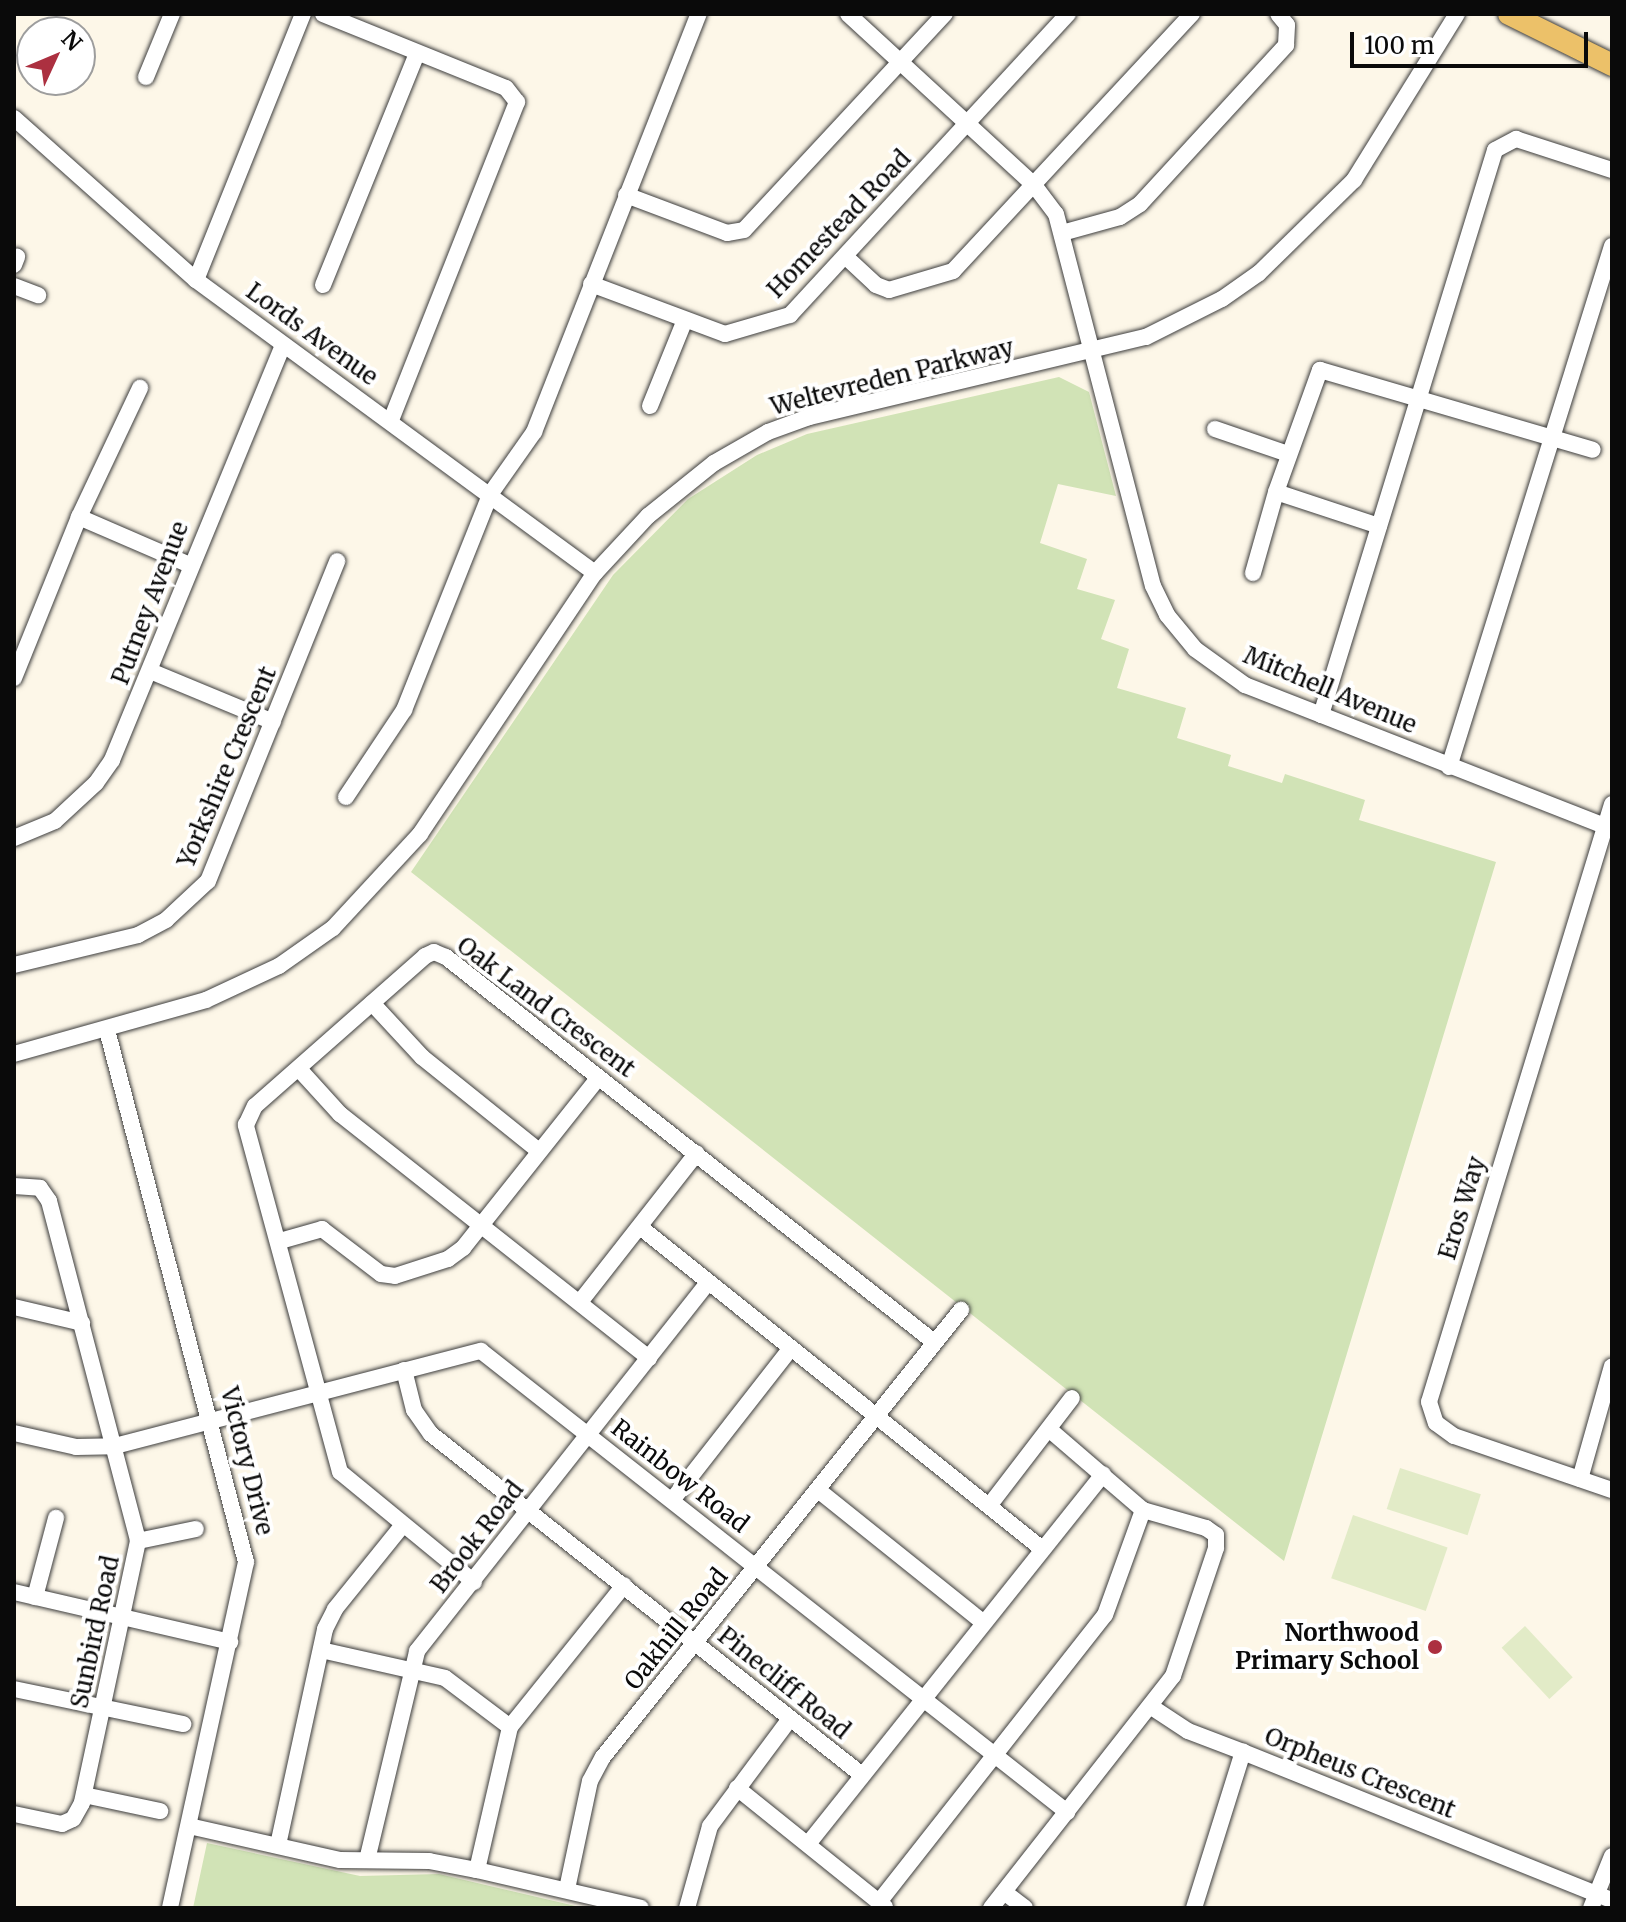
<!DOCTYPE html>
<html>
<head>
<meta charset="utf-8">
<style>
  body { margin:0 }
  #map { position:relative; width:1626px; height:1922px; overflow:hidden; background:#fdf7e8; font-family:Merriweather,serif }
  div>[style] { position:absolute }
  .green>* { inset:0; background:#d1e3b6 }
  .pitch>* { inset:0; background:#e2ebc7; transform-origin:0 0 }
  .roads { filter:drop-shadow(0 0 2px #3d3d3d) drop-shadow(0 0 2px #3d3d3d) }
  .minor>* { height:16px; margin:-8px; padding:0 8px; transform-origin:8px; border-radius:8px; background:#fff }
  .major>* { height:22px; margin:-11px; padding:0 11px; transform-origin:11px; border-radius:11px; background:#ecc169 }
  .dots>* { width:22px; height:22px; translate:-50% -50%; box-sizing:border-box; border:4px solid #fff; border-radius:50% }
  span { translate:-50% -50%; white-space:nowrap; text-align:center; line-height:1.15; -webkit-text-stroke:8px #fff; paint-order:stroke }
  .street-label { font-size:24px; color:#0a0a0a }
  .poi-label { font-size:24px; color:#0a0a0a; font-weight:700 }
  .right { translate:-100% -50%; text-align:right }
  .frame { position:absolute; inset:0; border:16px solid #0a0a0a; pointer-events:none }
  .north { position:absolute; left:16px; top:16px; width:80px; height:80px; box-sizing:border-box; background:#fff; border:2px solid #9d9d9d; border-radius:50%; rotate:46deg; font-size:22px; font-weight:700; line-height:32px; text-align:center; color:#0a0a0a }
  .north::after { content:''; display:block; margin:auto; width:28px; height:36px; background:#ac3040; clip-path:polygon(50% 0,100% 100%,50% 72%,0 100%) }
  .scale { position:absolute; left:1350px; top:32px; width:238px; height:36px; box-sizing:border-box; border:4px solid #0a0a0a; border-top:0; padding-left:10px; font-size:24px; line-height:28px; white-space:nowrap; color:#0a0a0a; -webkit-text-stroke:6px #fff; paint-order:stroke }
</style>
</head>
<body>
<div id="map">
  <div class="green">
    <i style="clip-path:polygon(1059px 377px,1089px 392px,1116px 496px,1058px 484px,1040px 543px,1087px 559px,1077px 589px,1115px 600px,1101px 639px,1129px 649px,1117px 688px,1186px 708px,1177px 738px,1231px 755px,1228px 766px,1282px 783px,1285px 774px,1365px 800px,1359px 820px,1496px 862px,1284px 1561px,411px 872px,613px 575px,688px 499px,757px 455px,807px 434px)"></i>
    <i style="clip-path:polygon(207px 1843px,360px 1876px,439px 1874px,584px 1908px,193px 1908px)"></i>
  </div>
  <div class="pitch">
    <i style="left:1400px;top:1468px;width:85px;height:43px;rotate:18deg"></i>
    <i style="left:1353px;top:1515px;width:100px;height:67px;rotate:19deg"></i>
    <i style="left:1525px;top:1626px;width:70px;height:32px;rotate:47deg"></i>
  </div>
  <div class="roads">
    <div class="minor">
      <i style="left:323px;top:14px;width:197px;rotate:22deg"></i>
      <i style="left:506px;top:88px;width:18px;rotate:52deg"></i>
      <i style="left:517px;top:102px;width:342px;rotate:111.6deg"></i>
      <i style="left:848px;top:14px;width:253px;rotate:42.6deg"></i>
      <i style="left:1034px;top:185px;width:36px;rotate:53deg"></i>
      <i style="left:1056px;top:214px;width:384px;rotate:75.4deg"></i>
      <i style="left:1153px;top:586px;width:32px;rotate:64deg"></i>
      <i style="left:1167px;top:615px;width:44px;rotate:50.5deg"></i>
      <i style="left:1195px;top:649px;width:62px;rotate:35.8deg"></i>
      <i style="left:1245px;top:685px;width:394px;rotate:21.4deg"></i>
      <i style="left:146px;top:77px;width:68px;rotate:-67.6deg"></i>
      <i style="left:14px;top:118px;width:244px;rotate:41.7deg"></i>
      <i style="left:196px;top:280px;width:495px;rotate:36.3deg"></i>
      <i style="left:626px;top:195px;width:108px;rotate:20.6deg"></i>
      <i style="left:727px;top:233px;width:17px;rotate:-10deg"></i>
      <i style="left:744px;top:230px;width:295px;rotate:-47.1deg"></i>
      <i style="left:1062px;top:233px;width:60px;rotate:-15.4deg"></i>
      <i style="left:1120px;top:217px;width:24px;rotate:-33deg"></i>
      <i style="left:1140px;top:204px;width:216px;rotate:-47.4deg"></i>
      <i style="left:1286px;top:45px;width:20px;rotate:-87deg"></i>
      <i style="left:1287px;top:25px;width:14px;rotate:-129deg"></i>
      <i style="left:846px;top:257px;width:41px;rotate:43deg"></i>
      <i style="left:876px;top:285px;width:14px;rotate:21deg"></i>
      <i style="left:889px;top:290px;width:67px;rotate:-16.5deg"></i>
      <i style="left:953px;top:271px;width:351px;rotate:-47.1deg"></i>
      <i style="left:14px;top:265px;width:9px;rotate:-69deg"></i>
      <i style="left:196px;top:280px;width:287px;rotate:-68.1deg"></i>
      <i style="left:591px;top:284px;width:143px;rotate:20.5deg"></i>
      <i style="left:725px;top:334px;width:68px;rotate:-16.3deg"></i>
      <i style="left:790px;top:315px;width:410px;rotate:-47.3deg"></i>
      <i style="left:323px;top:285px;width:249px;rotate:-67.9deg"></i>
      <i style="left:14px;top:286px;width:26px;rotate:21deg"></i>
      <i style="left:650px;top:406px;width:93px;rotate:-67.9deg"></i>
      <i style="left:1215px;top:429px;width:77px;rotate:18.9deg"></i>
      <i style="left:79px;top:517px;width:121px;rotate:23.4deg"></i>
      <i style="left:1379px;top:526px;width:108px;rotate:-161.7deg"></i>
      <i style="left:1276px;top:492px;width:130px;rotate:-70.2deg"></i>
      <i style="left:1320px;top:370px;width:284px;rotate:16.3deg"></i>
      <i style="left:1253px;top:573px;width:84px;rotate:-74.1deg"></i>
      <i style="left:150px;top:671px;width:133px;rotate:22.5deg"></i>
      <i style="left:14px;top:678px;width:174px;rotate:-68deg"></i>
      <i style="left:79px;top:517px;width:143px;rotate:-64.7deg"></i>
      <i style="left:1321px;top:715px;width:591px;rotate:-72.88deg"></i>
      <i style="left:1495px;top:150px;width:24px;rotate:-28deg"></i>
      <i style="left:1516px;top:139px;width:101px;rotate:17.9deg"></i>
      <i style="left:1449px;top:767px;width:546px;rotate:-72.63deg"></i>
      <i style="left:346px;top:797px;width:105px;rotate:-56.3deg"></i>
      <i style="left:404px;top:710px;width:234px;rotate:-68.2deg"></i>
      <i style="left:491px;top:493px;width:75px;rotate:-54.8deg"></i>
      <i style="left:534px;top:432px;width:449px;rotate:-68.5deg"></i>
      <i style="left:1612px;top:804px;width:625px;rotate:107.02deg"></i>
      <i style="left:1429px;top:1402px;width:22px;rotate:72deg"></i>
      <i style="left:1436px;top:1423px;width:22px;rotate:36deg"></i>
      <i style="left:1454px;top:1436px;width:167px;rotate:18.9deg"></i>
      <i style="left:14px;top:838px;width:44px;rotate:-22.5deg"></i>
      <i style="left:55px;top:821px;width:56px;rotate:-42.8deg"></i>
      <i style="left:96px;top:783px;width:28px;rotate:-55deg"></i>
      <i style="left:112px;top:760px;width:449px;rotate:-67.6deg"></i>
      <i style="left:14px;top:965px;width:128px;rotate:-13.6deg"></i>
      <i style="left:138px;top:935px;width:32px;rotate:-28deg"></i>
      <i style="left:166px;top:920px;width:57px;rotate:-42.9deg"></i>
      <i style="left:208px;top:881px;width:345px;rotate:-68deg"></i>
      <i style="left:372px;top:1003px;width:74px;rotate:47.2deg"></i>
      <i style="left:422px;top:1057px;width:150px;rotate:38.8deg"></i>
      <i style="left:107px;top:1030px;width:550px;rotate:75.36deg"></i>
      <i style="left:246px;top:1562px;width:354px;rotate:102.4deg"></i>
      <i style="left:14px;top:1054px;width:199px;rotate:-15.7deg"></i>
      <i style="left:206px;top:1000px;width:81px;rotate:-25deg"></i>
      <i style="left:279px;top:966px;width:66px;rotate:-35.1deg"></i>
      <i style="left:333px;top:928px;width:128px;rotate:-47.2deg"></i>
      <i style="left:420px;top:834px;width:314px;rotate:-56.2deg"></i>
      <i style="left:595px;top:573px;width:78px;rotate:-47.1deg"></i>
      <i style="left:648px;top:516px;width:85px;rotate:-38.8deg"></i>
      <i style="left:714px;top:463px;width:62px;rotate:-29.9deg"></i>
      <i style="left:768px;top:432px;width:44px;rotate:-20.1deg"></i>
      <i style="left:809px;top:417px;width:346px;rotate:-13.4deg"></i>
      <i style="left:1146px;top:337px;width:85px;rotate:-26.6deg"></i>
      <i style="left:1222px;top:299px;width:45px;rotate:-35.1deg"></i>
      <i style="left:1259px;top:273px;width:133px;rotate:-44.4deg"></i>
      <i style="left:1354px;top:180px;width:195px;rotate:-58.2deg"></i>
      <i style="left:299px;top:1069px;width:61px;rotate:47.7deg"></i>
      <i style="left:340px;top:1114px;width:394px;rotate:38.3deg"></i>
      <i style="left:14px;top:1186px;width:26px;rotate:4deg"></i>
      <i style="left:40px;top:1188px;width:16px;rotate:55deg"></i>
      <i style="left:49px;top:1201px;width:351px;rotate:75.3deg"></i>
      <i style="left:138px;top:1541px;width:268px;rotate:102.1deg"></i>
      <i style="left:82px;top:1803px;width:18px;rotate:119deg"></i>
      <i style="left:73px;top:1819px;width:12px;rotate:156deg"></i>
      <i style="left:62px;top:1824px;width:49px;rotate:-168.2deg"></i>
      <i style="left:640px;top:1227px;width:514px;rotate:38.68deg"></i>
      <i style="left:280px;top:1241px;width:44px;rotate:-15.9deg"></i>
      <i style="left:322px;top:1229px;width:74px;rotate:37.3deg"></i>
      <i style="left:381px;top:1274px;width:14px;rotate:8deg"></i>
      <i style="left:395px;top:1276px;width:56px;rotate:-17.8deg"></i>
      <i style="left:448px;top:1259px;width:19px;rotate:-36deg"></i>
      <i style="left:463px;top:1248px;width:218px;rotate:-51.5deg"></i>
      <i style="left:580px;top:1302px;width:189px;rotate:-51.9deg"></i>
      <i style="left:14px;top:1307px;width:70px;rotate:13.2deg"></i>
      <i style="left:404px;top:1370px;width:41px;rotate:76deg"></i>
      <i style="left:414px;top:1410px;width:29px;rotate:55deg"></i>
      <i style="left:431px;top:1434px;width:550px;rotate:38.35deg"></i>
      <i style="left:14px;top:1433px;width:64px;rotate:12.7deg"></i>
      <i style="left:76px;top:1447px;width:39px;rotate:-1deg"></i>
      <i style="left:115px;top:1446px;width:378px;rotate:-14.6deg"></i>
      <i style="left:481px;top:1351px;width:746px;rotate:38.19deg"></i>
      <i style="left:1580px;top:1479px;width:117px;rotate:-74.2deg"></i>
      <i style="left:818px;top:1490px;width:211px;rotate:38.7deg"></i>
      <i style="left:673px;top:1499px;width:192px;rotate:-52deg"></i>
      <i style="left:989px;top:1506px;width:136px;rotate:-52.5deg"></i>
      <i style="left:138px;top:1541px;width:59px;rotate:-11.7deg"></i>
      <i style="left:474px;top:1582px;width:173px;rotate:-140.6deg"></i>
      <i style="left:340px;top:1472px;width:360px;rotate:-105.2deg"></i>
      <i style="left:246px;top:1125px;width:21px;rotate:-65deg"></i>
      <i style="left:255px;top:1106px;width:227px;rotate:-41.4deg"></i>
      <i style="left:425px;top:956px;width:10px;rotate:-24deg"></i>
      <i style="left:434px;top:952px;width:13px;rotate:23deg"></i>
      <i style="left:446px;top:957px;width:622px;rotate:38.27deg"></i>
      <i style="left:14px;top:1592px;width:222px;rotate:13deg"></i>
      <i style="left:35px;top:1597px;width:82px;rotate:-75.1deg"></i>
      <i style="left:321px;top:1650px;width:127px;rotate:12.7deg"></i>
      <i style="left:445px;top:1678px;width:81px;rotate:37deg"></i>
      <i style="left:14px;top:1689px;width:173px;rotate:11.7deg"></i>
      <i style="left:1150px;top:1706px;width:45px;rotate:33.3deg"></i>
      <i style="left:1188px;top:1731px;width:59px;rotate:20.9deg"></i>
      <i style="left:737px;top:1788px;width:190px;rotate:38.8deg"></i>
      <i style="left:84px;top:1795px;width:78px;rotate:11.9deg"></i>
      <i style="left:189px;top:1826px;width:155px;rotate:12.7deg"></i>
      <i style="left:340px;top:1860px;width:89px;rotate:0.6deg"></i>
      <i style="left:429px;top:1861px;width:49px;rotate:10.6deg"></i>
      <i style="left:477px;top:1870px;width:168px;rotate:13deg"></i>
      <i style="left:808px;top:1844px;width:473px;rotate:-51.4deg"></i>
      <i style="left:278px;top:1845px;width:221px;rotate:-77.7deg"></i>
      <i style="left:325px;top:1629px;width:22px;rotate:-63deg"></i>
      <i style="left:335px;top:1609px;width:107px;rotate:-51.1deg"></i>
      <i style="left:367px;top:1860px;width:215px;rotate:-76.5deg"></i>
      <i style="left:417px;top:1651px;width:469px;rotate:-51.7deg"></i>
      <i style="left:477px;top:1870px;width:147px;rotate:-77deg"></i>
      <i style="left:510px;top:1727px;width:182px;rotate:-51.2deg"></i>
      <i style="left:567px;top:1889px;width:110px;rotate:-78deg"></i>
      <i style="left:590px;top:1781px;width:27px;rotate:-62deg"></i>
      <i style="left:603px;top:1757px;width:573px;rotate:-51.31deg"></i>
      <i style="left:1004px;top:1892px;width:26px;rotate:37deg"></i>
      <i style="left:879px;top:1902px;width:365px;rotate:-51.8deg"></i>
      <i style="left:1105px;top:1615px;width:112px;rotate:-70.1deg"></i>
      <i style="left:687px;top:1908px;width:85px;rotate:-74.3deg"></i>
      <i style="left:710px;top:1826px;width:132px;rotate:-53.3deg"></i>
      <i style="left:991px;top:1908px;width:295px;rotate:-51.9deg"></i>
      <i style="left:1173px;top:1676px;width:135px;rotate:-71.4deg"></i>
      <i style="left:1216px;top:1548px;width:13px;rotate:-90deg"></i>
      <i style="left:1216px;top:1535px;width:12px;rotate:-145deg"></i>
      <i style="left:1206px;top:1528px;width:66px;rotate:-164.1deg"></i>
      <i style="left:1143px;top:1510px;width:123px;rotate:-139.3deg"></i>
      <i style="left:1194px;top:1908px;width:164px;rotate:-72.6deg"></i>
      <i style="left:1243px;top:1752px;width:398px;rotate:21.9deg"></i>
      <i style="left:1591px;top:1908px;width:56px;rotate:-68deg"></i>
    </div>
    <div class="major">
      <i style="left:1509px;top:14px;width:115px;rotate:26.3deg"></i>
    </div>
  </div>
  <div class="dots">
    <i style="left:1435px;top:1647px;background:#ac3040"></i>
  </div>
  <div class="street-label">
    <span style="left:839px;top:224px;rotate:-46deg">Homestead Road</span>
    <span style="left:312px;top:334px;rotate:36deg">Lords Avenue</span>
    <span style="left:892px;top:377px;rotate:-14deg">Weltevreden Parkway</span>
    <span style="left:150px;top:603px;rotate:-69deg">Putney Avenue</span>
    <span style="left:1330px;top:690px;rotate:23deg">Mitchell Avenue</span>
    <span style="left:227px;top:767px;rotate:-67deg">Yorkshire Crescent</span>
    <span style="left:546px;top:1007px;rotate:37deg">Oak Land Crescent</span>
    <span style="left:1462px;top:1208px;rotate:-73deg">Eros Way</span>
    <span style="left:247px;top:1461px;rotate:76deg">Victory Drive</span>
    <span style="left:680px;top:1476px;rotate:38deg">Rainbow Road</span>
    <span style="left:477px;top:1537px;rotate:-52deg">Brook Road</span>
    <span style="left:676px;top:1629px;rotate:-51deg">Oakhill Road</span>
    <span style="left:95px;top:1632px;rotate:-78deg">Sunbird Road</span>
    <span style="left:784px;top:1683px;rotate:39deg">Pinecliff Road</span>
    <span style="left:1360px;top:1773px;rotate:22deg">Orpheus Crescent</span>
  </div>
  <div class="poi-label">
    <span class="right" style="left:1419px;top:1647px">Northwood<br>Primary School</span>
  </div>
  <div class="frame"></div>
  <div class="north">N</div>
  <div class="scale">100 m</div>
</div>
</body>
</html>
